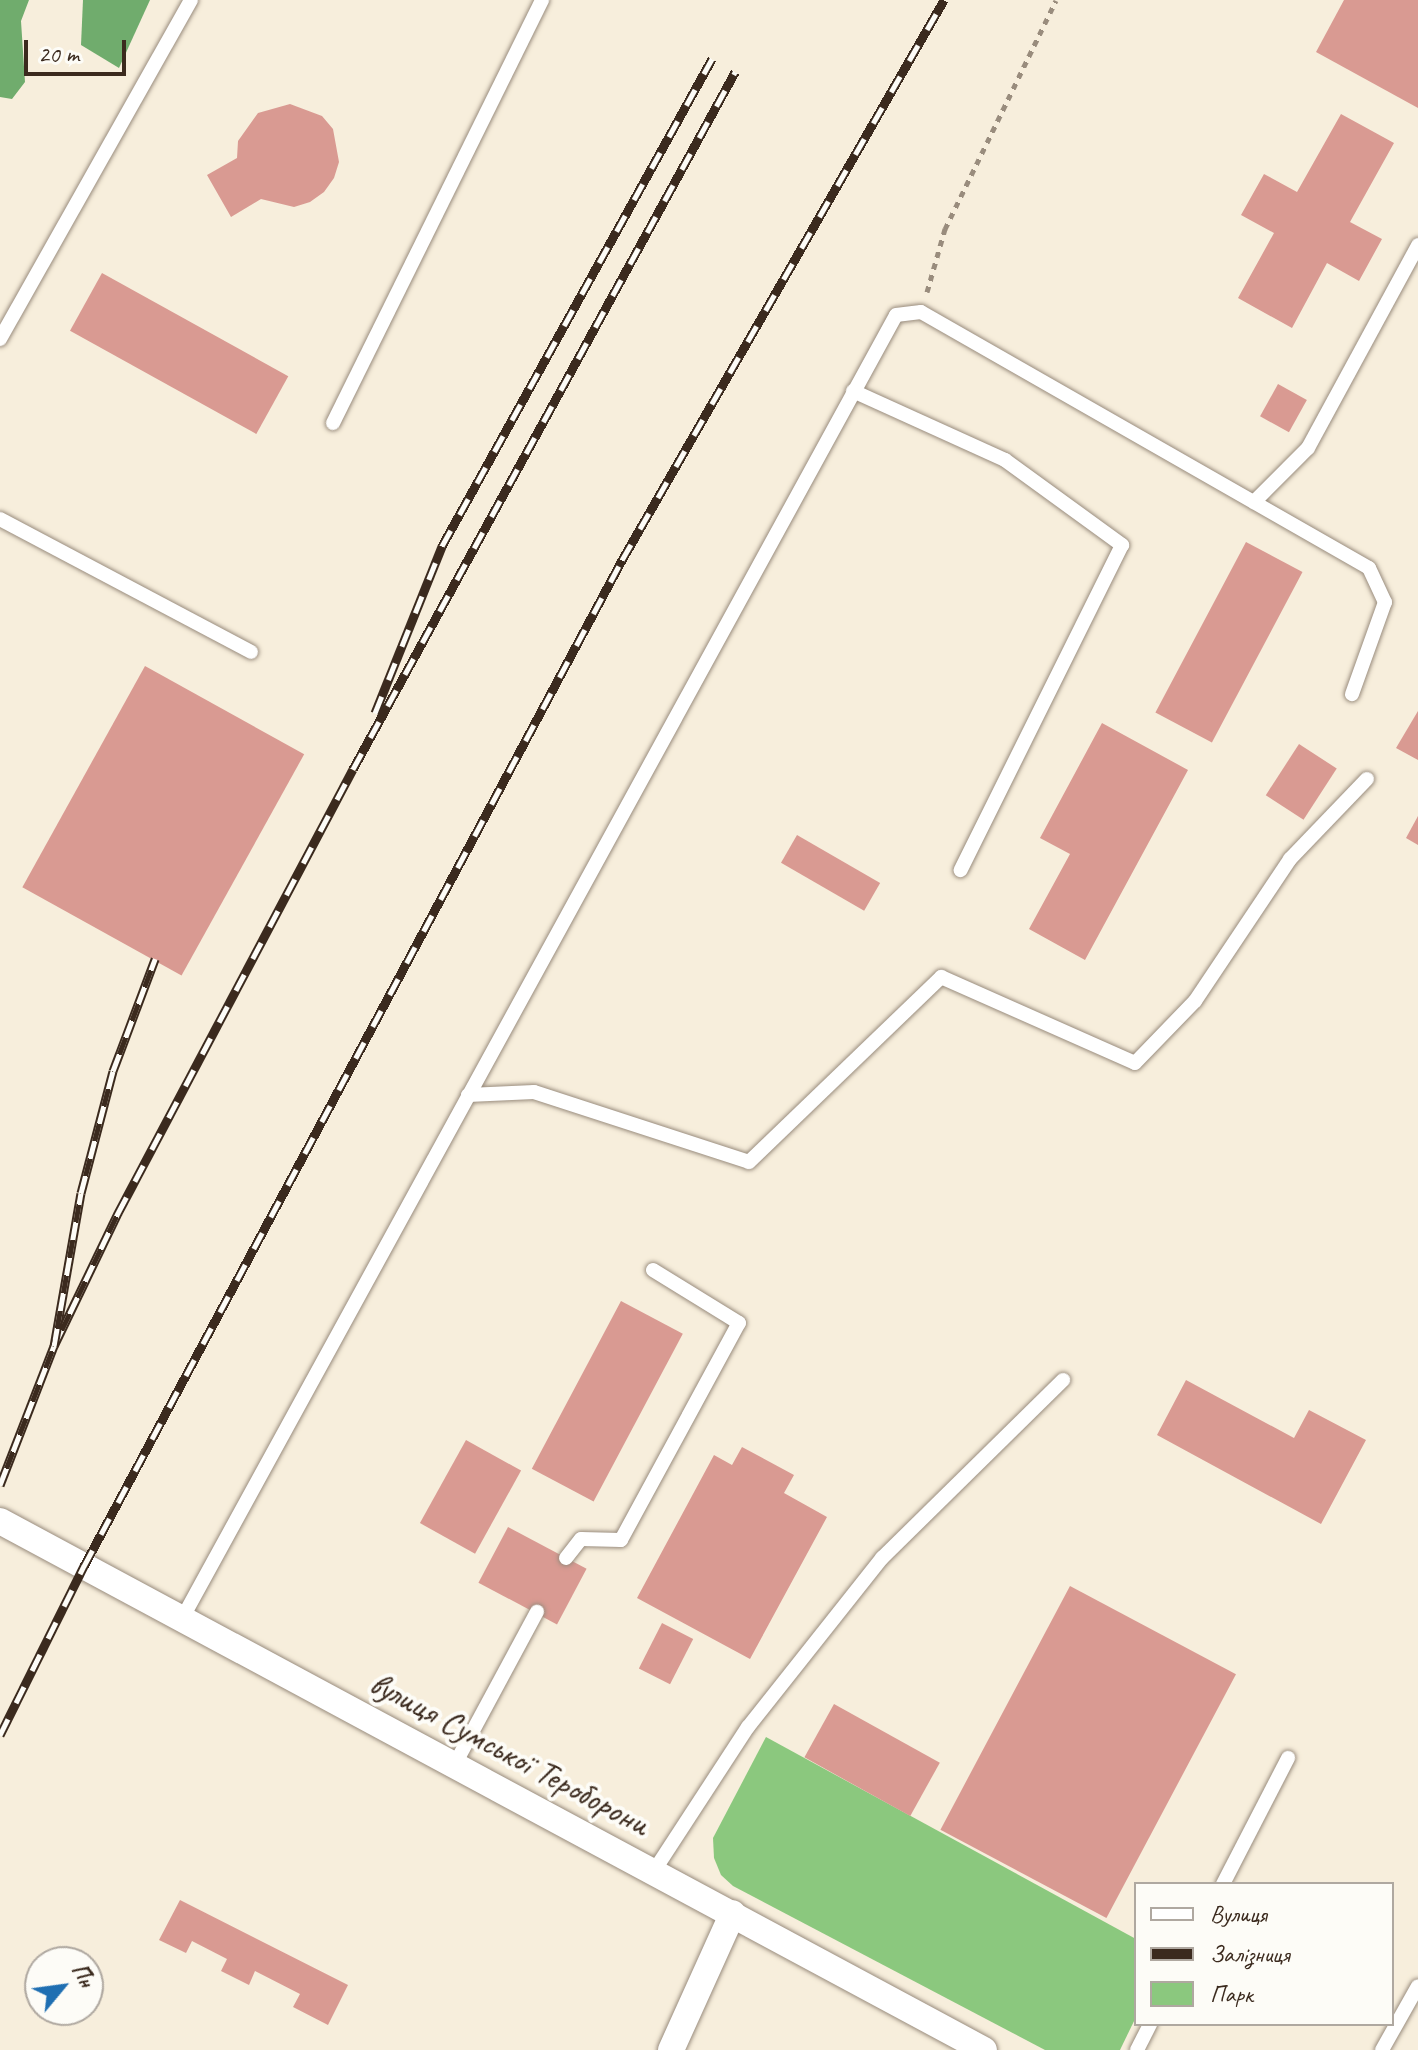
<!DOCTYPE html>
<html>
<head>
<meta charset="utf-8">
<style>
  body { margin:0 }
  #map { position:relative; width:1418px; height:2050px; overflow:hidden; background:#f7eedc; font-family:Caveat,sans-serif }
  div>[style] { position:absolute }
  .green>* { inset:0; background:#8bc87e }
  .forest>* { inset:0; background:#70ac6d }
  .building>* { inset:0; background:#d99a92; transform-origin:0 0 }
  .path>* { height:5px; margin-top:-2.5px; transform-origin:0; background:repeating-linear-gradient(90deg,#998c7d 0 6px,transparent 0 12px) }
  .roads { filter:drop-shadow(0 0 2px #998c7d) drop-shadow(0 0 2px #998c7d) }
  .lane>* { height:14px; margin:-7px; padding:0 7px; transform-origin:7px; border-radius:7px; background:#fff }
  .street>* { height:26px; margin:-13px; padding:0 13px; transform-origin:13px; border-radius:13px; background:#fff }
  .rail>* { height:9px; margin-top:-4.5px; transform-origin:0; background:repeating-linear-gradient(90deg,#fdfcf7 0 18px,#3b2a1e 0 36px); box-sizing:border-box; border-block:2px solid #3b2a1e }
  span { translate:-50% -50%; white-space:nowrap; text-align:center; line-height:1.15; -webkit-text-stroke:8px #fdfcf7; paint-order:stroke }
  .street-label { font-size:34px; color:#3b2a1e }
  .legend { position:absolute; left:1134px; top:1882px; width:260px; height:144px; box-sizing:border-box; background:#fdfcf7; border:2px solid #afa8a0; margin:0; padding:10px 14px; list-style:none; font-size:24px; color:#3b2a1e }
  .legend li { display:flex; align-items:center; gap:16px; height:40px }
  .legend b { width:40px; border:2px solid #afa8a0 }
  .north { position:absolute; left:24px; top:1946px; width:80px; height:80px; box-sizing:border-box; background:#fdfcf7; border:2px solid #afa8a0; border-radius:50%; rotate:61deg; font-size:22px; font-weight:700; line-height:32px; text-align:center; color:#3b2a1e }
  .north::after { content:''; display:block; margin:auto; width:28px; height:36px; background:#1f6fb2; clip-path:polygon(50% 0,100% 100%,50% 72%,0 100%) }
  .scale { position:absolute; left:24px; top:40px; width:102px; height:36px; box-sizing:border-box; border:4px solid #3b2a1e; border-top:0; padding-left:10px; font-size:24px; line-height:28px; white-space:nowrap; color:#3b2a1e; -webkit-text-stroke:6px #fdfcf7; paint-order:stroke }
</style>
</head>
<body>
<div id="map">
  <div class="green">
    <i style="clip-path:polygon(766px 1737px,1136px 1939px,1136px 2017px,1120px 2050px,1045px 2050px,733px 1886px,721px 1875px,714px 1858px,713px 1838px)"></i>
  </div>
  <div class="forest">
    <i style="clip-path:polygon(0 0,29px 0,21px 21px,25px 82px,12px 99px,0 97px)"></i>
    <i style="clip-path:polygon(83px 0,150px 0,119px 68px,81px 45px)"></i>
  </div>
  <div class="building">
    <i style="clip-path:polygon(1344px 0,1418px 0,1418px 108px,1316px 52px)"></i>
    <i style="clip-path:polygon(290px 104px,322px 116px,333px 129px,339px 162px,334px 178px,324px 192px,310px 202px,294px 207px,261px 199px,231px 217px,207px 175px,237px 158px,238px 141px,258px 113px)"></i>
    <i style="clip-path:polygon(1341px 114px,1394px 143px,1350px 222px,1382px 239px,1359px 281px,1327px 263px,1292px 328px,1238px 298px,1274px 233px,1241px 215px,1264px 174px,1297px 192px)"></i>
    <i style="left:102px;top:273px;width:213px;height:66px;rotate:29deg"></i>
    <i style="left:1278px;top:384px;width:33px;height:37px;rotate:29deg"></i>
    <i style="left:1246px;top:542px;width:64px;height:193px;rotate:28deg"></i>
    <i style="left:145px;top:666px;width:182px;height:253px;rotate:29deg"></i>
    <i style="clip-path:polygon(1418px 711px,1418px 760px,1396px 748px)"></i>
    <i style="clip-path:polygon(1102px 723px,1188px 770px,1085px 960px,1029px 929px,1070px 854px,1040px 838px)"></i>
    <i style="left:1299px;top:744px;width:45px;height:61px;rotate:33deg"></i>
    <i style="clip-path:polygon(1418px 816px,1418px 845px,1406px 838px)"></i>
    <i style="left:797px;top:835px;width:96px;height:32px;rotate:30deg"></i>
    <i style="left:621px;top:1301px;width:70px;height:190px;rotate:28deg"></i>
    <i style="clip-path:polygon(1186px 1380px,1294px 1438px,1309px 1410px,1366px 1440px,1321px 1524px,1157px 1435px)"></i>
    <i style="left:466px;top:1440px;width:63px;height:95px;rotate:29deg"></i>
    <i style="clip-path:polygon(742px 1447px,794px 1475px,784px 1493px,827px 1517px,750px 1659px,637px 1598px,714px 1455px,732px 1465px)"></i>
    <i style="left:508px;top:1527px;width:89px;height:63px;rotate:28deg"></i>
    <i style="left:1070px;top:1586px;width:188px;height:276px;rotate:28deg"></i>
    <i style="left:662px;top:1623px;width:35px;height:51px;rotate:27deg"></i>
    <i style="left:834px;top:1704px;width:121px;height:61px;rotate:29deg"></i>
    <i style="clip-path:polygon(180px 1900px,348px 1985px,328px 2025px,293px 2007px,300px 1994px,255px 1971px,249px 1985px,221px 1971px,227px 1959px,192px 1941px,186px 1953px,159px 1940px)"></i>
  </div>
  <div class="path">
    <i style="left:927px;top:292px;width:66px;rotate:-74.1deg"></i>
    <i style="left:945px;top:229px;width:254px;rotate:-64.1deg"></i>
  </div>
  <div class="roads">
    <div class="lane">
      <i style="left:0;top:339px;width:389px;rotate:-60.6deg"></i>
      <i style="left:853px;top:391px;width:167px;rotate:24.4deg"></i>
      <i style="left:1005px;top:460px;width:145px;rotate:36deg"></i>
      <i style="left:1122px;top:545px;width:363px;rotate:116.4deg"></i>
      <i style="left:333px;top:423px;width:472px;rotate:-63.7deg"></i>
      <i style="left:1254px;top:502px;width:76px;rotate:-45deg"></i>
      <i style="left:1308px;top:448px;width:231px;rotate:-61.5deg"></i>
      <i style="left:0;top:519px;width:284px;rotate:27.9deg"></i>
      <i style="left:468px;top:1095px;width:66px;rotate:-2.6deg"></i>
      <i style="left:534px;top:1092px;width:226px;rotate:18deg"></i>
      <i style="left:749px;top:1162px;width:267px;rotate:-43.9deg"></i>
      <i style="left:941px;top:977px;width:212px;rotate:23.9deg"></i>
      <i style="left:1135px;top:1063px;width:86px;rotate:-45.9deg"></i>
      <i style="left:1195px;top:1001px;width:171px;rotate:-56.2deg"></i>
      <i style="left:1290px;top:859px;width:111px;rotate:-46.1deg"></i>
      <i style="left:566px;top:1558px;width:24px;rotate:-52deg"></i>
      <i style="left:581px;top:1539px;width:40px;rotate:1.4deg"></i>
      <i style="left:621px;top:1540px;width:247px;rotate:-61.5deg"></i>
      <i style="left:739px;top:1323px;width:101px;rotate:-148.4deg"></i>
      <i style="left:183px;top:1617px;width:1484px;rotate:-61.29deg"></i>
      <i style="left:896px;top:315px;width:25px;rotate:-7deg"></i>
      <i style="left:921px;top:312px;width:516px;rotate:29.74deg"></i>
      <i style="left:1369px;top:568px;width:38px;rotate:65deg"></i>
      <i style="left:1385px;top:602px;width:98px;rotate:109.7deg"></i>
      <i style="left:455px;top:1764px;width:173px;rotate:-61.7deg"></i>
      <i style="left:654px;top:1871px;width:172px;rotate:-56.9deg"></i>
      <i style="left:748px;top:1727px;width:216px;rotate:-51.6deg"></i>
      <i style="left:882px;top:1558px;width:254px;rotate:-44.5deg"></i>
      <i style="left:1223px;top:1884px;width:142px;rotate:-62.7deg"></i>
      <i style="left:1137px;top:2050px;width:29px;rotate:-63deg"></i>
      <i style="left:1382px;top:2050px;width:73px;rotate:-60.6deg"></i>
    </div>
    <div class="street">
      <i style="left:0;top:1521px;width:1117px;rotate:28.26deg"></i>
      <i style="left:671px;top:2050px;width:150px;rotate:-65.7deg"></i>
    </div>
  </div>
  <div class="rail">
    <i style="left:375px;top:713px;width:180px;rotate:-68.1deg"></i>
    <i style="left:442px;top:546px;width:557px;rotate:-61deg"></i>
    <i style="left:54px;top:1346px;width:148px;rotate:-64.3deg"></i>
    <i style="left:118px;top:1213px;width:502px;rotate:-62.11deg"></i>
    <i style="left:353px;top:769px;width:795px;rotate:-61.27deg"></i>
    <i style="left:0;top:1485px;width:149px;rotate:-68.8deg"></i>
    <i style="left:54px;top:1346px;width:155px;rotate:-80deg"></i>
    <i style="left:81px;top:1193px;width:126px;rotate:-75.3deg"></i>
    <i style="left:113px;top:1071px;width:120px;rotate:-69.4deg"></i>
    <i style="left:0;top:1735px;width:189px;rotate:-63.6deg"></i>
    <i style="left:84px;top:1566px;width:1141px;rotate:-61.86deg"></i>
    <i style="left:622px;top:560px;width:646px;rotate:-60.1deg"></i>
  </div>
  <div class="street-label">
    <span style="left:510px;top:1753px;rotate:28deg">вулиця Сумської Тероборони</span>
  </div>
  <ul class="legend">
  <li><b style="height:10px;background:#fff"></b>Вулиця</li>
  <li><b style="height:10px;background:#3b2a1e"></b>Залізниця</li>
  <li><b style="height:22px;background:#8bc87e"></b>Парк</li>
  </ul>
  <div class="north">Пн</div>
  <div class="scale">20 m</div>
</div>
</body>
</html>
